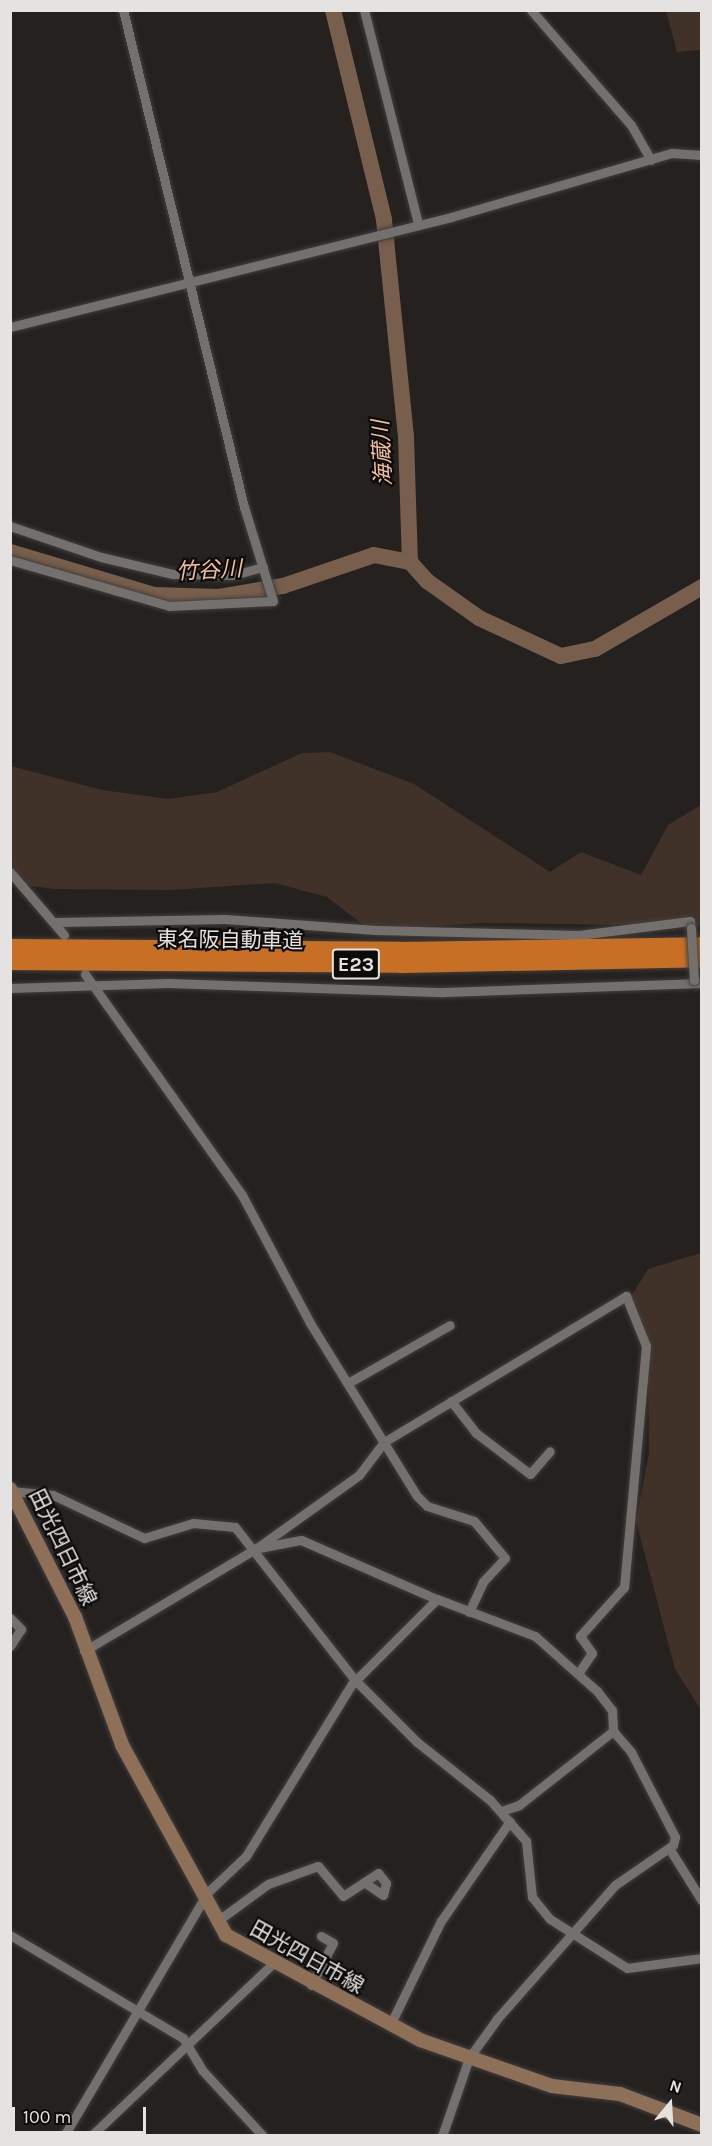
<!DOCTYPE html>
<html>
<head>
<meta charset="utf-8">
<style>
  body { margin:0 }
  #map { position:relative; width:712px; height:2146px; overflow:hidden; background:#24211f; font-family:Karla,"Noto Sans JP",sans-serif }
  div>[style] { position:absolute }
  .green>* { inset:0; background:#403228 }
  .river>* { height:16px; margin:-8px; padding:0 8px; transform-origin:8px; border-radius:8px; background:#785e4c }
  .roads { filter:drop-shadow(0 0 2px #413e3d) drop-shadow(0 0 2px #413e3d) }
  .minor>* { height:9px; margin:-4.5px; padding:0 4.5px; transform-origin:4.5px; border-radius:4.5px; background:#74706d }
  .secondary>* { height:14px; margin:-7px; padding:0 7px; transform-origin:7px; border-radius:7px; background:#8d7057 }
  .motorway>* { height:16px; margin:-8px; padding:0 8px; transform-origin:8px; border-radius:8px; background:#c77025 }
  .bridges { filter:drop-shadow(0 0 2px #413e3d) drop-shadow(0 0 2px #413e3d) }
  .minor-bridge>* { height:9px; margin:-4.5px; padding:0 4.5px; transform-origin:4.5px; border-radius:4.5px; background:#74706d }
  span { translate:-50% -50%; white-space:nowrap; text-align:center; line-height:1.15; -webkit-text-stroke:4.5px #0c0b0a; paint-order:stroke }
  .shield-label span { padding:2px 4px; background:#0c0b0a; border:2px solid; border-radius:4px; -webkit-text-stroke-width:0 }
  .shield-label { font-size:20px; color:#e5e3e1; font-weight:700 }
  .street-label { font-size:21px; color:#e5e3e1 }
  .water-label { font-size:22px; color:#f1bf9d; font-style:italic }
  .frame { position:absolute; inset:0; border:12px solid #e5e3e1; pointer-events:none }
  .north { position:absolute; left:640px; top:2074px; width:60px; height:60px; -webkit-text-stroke:4px #0c0b0a; paint-order:stroke; rotate:18deg; font-size:16px; font-weight:700; line-height:24px; text-align:center; color:#e5e3e1 }
  .north::after { content:''; display:block; margin:auto; width:21px; height:27px; background:#e5e3e1; clip-path:polygon(50% 0,100% 100%,50% 72%,0 100%) }
  .scale { position:absolute; left:12px; top:2107px; width:134px; height:27px; box-sizing:border-box; border:3px solid #e5e3e1; border-top:0; padding-left:8px; font-size:18px; line-height:21px; white-space:nowrap; color:#e5e3e1; -webkit-text-stroke:4px #0c0b0a; paint-order:stroke }
</style>
</head>
<body>
<div id="map">
  <div class="green">
    <i style="clip-path:polygon(666px 11px,701px 11px,701px 50px,677px 52px)"></i>
    <i style="clip-path:polygon(330px 752px,414px 784px,550px 872px,581px 852px,641px 875px,668px 825px,701px 805px,701px 926px,483px 923px,370px 930px,327px 897px,275px 883px,170px 890px,54px 889px,11px 883px,11px 766px,102px 790px,168px 799px,217px 792px,302px 753px)"></i>
    <i style="clip-path:polygon(701px 1253px,701px 1710px,675px 1669px,636px 1521px,649px 1453px,648px 1358px,627px 1303px,648px 1269px)"></i>
  </div>
  <div class="river">
    <i style="left:333px;top:10px;width:216px;rotate:76.3deg"></i>
    <i style="left:384px;top:220px;width:218px;rotate:84.2deg"></i>
    <i style="left:406px;top:437px;width:125px;rotate:88.2deg"></i>
    <i style="left:410px;top:562px;width:25px;rotate:48deg"></i>
    <i style="left:427px;top:581px;width:64px;rotate:35.4deg"></i>
    <i style="left:479px;top:618px;width:90px;rotate:24.9deg"></i>
    <i style="left:561px;top:656px;width:35px;rotate:-12deg"></i>
    <i style="left:595px;top:649px;width:124px;rotate:-30.1deg"></i>
    <i style="left:10px;top:552px;width:150px;rotate:16.6deg"></i>
    <i style="left:154px;top:595px;width:65px;rotate:1.8deg"></i>
    <i style="left:219px;top:597px;width:65px;rotate:-9.8deg"></i>
    <i style="left:283px;top:586px;width:96px;rotate:-18.8deg"></i>
    <i style="left:374px;top:555px;width:37px;rotate:11deg"></i>
  </div>
  <div class="roads">
    <div class="minor">
      <i style="left:364px;top:10px;width:220px;rotate:75.8deg"></i>
      <i style="left:531px;top:10px;width:152px;rotate:49deg"></i>
      <i style="left:631px;top:125px;width:40px;rotate:60.3deg"></i>
      <i style="left:10px;top:327px;width:455px;rotate:-14deg"></i>
      <i style="left:451px;top:217px;width:230px;rotate:-16.2deg"></i>
      <i style="left:672px;top:153px;width:30px;rotate:4deg"></i>
      <i style="left:10px;top:526px;width:96px;rotate:18.8deg"></i>
      <i style="left:101px;top:557px;width:74px;rotate:13.3deg"></i>
      <i style="left:173px;top:574px;width:60px;rotate:1deg"></i>
      <i style="left:233px;top:575px;width:31px;rotate:-15deg"></i>
      <i style="left:10px;top:560px;width:166px;rotate:16.1deg"></i>
      <i style="left:169px;top:606px;width:104px;rotate:-2.8deg"></i>
      <i style="left:273px;top:601px;width:98px;rotate:-107.1deg"></i>
      <i style="left:244px;top:507px;width:512px;rotate:-103.68deg"></i>
      <i style="left:10px;top:872px;width:83px;rotate:49.4deg"></i>
      <i style="left:57px;top:922px;width:168px;rotate:-1deg"></i>
      <i style="left:225px;top:919px;width:151px;rotate:4.2deg"></i>
      <i style="left:376px;top:930px;width:203px;rotate:1.4deg"></i>
      <i style="left:579px;top:935px;width:112px;rotate:-7.2deg"></i>
      <i style="left:690px;top:921px;width:7px;rotate:82deg"></i>
      <i style="left:85px;top:974px;width:271px;rotate:54.6deg"></i>
      <i style="left:242px;top:1195px;width:145px;rotate:62deg"></i>
      <i style="left:310px;top:1323px;width:203px;rotate:58.3deg"></i>
      <i style="left:417px;top:1496px;width:14px;rotate:45deg"></i>
      <i style="left:427px;top:1506px;width:49px;rotate:17.7deg"></i>
      <i style="left:474px;top:1521px;width:48px;rotate:50deg"></i>
      <i style="left:505px;top:1558px;width:33px;rotate:133deg"></i>
      <i style="left:483px;top:1582px;width:33px;rotate:115deg"></i>
      <i style="left:10px;top:988px;width:158px;rotate:-1.8deg"></i>
      <i style="left:168px;top:983px;width:276px;rotate:1.9deg"></i>
      <i style="left:444px;top:992px;width:258px;rotate:-2deg"></i>
      <i style="left:348px;top:1383px;width:117px;rotate:-29.6deg"></i>
      <i style="left:451px;top:1401px;width:41px;rotate:52deg"></i>
      <i style="left:476px;top:1433px;width:68px;rotate:37.2deg"></i>
      <i style="left:530px;top:1474px;width:30px;rotate:-49deg"></i>
      <i style="left:11px;top:1491px;width:42px;rotate:5.4deg"></i>
      <i style="left:53px;top:1495px;width:101px;rotate:25.3deg"></i>
      <i style="left:144px;top:1538px;width:51px;rotate:-17deg"></i>
      <i style="left:193px;top:1523px;width:42px;rotate:5.4deg"></i>
      <i style="left:235px;top:1527px;width:194px;rotate:51.9deg"></i>
      <i style="left:355px;top:1680px;width:88px;rotate:45deg"></i>
      <i style="left:417px;top:1742px;width:93px;rotate:38.5deg"></i>
      <i style="left:490px;top:1800px;width:55px;rotate:48.7deg"></i>
      <i style="left:526px;top:1841px;width:56px;rotate:83.9deg"></i>
      <i style="left:532px;top:1897px;width:28px;rotate:51deg"></i>
      <i style="left:550px;top:1919px;width:91px;rotate:32.5deg"></i>
      <i style="left:627px;top:1968px;width:76px;rotate:-7.6deg"></i>
      <i style="left:259px;top:1548px;width:43px;rotate:-10.8deg"></i>
      <i style="left:301px;top:1540px;width:148px;rotate:23.5deg"></i>
      <i style="left:10px;top:1618px;width:16px;rotate:45deg"></i>
      <i style="left:21px;top:1629px;width:20px;rotate:123deg"></i>
      <i style="left:84px;top:1651px;width:201px;rotate:-30.8deg"></i>
      <i style="left:257px;top:1548px;width:125px;rotate:-35.6deg"></i>
      <i style="left:359px;top:1475px;width:41px;rotate:-52.9deg"></i>
      <i style="left:384px;top:1442px;width:283px;rotate:-31.1deg"></i>
      <i style="left:626px;top:1296px;width:54px;rotate:68.2deg"></i>
      <i style="left:646px;top:1346px;width:242px;rotate:95.2deg"></i>
      <i style="left:624px;top:1587px;width:66px;rotate:131.9deg"></i>
      <i style="left:580px;top:1636px;width:21px;rotate:55deg"></i>
      <i style="left:592px;top:1653px;width:25px;rotate:124deg"></i>
      <i style="left:501px;top:1811px;width:19px;rotate:-18deg"></i>
      <i style="left:519px;top:1805px;width:120px;rotate:-38.2deg"></i>
      <i style="left:669px;top:1848px;width:62px;rotate:58.1deg"></i>
      <i style="left:216px;top:1922px;width:64px;rotate:-36.2deg"></i>
      <i style="left:268px;top:1884px;width:53px;rotate:-19.8deg"></i>
      <i style="left:318px;top:1866px;width:39px;rotate:50deg"></i>
      <i style="left:343px;top:1896px;width:42px;rotate:-33.3deg"></i>
      <i style="left:378px;top:1873px;width:13px;rotate:51deg"></i>
      <i style="left:386px;top:1883px;width:12px;rotate:104deg"></i>
      <i style="left:383px;top:1895px;width:23px;rotate:-146deg"></i>
      <i style="left:10px;top:1935px;width:201px;rotate:30.8deg"></i>
      <i style="left:183px;top:2038px;width:37px;rotate:59deg"></i>
      <i style="left:202px;top:2070px;width:90px;rotate:47.3deg"></i>
      <i style="left:311px;top:1985px;width:47px;rotate:-62.4deg"></i>
      <i style="left:333px;top:1943px;width:14px;rotate:-150deg"></i>
      <i style="left:390px;top:2025px;width:116px;rotate:-63.9deg"></i>
      <i style="left:441px;top:1921px;width:121px;rotate:-55.4deg"></i>
      <i style="left:64px;top:2136px;width:283px;rotate:-59.5deg"></i>
      <i style="left:208px;top:1892px;width:52px;rotate:-43.5deg"></i>
      <i style="left:246px;top:1856px;width:202px;rotate:-58.4deg"></i>
      <i style="left:352px;top:1684px;width:120px;rotate:-45deg"></i>
      <i style="left:437px;top:1599px;width:105px;rotate:20.7deg"></i>
      <i style="left:535px;top:1636px;width:83px;rotate:41.6deg"></i>
      <i style="left:597px;top:1691px;width:24px;rotate:52deg"></i>
      <i style="left:612px;top:1710px;width:21px;rotate:87deg"></i>
      <i style="left:613px;top:1731px;width:28px;rotate:49deg"></i>
      <i style="left:631px;top:1752px;width:96px;rotate:62.6deg"></i>
      <i style="left:675px;top:1837px;width:8px;rotate:104deg"></i>
      <i style="left:673px;top:1845px;width:70px;rotate:145.4deg"></i>
      <i style="left:615px;top:1885px;width:179px;rotate:131.4deg"></i>
      <i style="left:497px;top:2019px;width:48px;rotate:125.7deg"></i>
      <i style="left:469px;top:2058px;width:83px;rotate:109.1deg"></i>
      <i style="left:91px;top:2136px;width:250px;rotate:-43.5deg"></i>
    </div>
    <div class="secondary">
      <i style="left:10px;top:1489px;width:144px;rotate:63.1deg"></i>
      <i style="left:75px;top:1617px;width:136px;rotate:69.8deg"></i>
      <i style="left:122px;top:1745px;width:217px;rotate:61.3deg"></i>
      <i style="left:226px;top:1935px;width:221px;rotate:28.4deg"></i>
      <i style="left:420px;top:2040px;width:140px;rotate:19.2deg"></i>
      <i style="left:552px;top:2086px;width:68px;rotate:6.7deg"></i>
      <i style="left:620px;top:2094px;width:88px;rotate:20.7deg"></i>
    </div>
    <div class="motorway">
      <i style="left:10px;top:947px;width:390px;rotate:0.4deg"></i>
      <i style="left:400px;top:950px;width:302px;rotate:-0.9deg"></i>
      <i style="left:10px;top:962px;width:391px;rotate:0.4deg"></i>
      <i style="left:401px;top:965px;width:301px;rotate:-1.1deg"></i>
    </div>
  </div>
  <div class="bridges">
    <div class="minor-bridge">
      <i style="left:691px;top:928px;width:52px;rotate:86.7deg"></i>
    </div>
  </div>
  <div class="shield-label">
    <span style="left:356px;top:964px">E23</span>
  </div>
  <div class="street-label">
    <span style="left:230px;top:940px;rotate:1deg">東名阪自動車道</span>
    <span style="left:63px;top:1547px;rotate:64deg">田光四日市線</span>
    <span style="left:307px;top:1957px;rotate:29deg">田光四日市線</span>
  </div>
  <div class="water-label">
    <span style="left:383px;top:453px;rotate:-93deg">海蔵川</span>
    <span style="left:209px;top:571px;rotate:-3deg">竹谷川</span>
  </div>
  <div class="frame"></div>
  <div class="north">N</div>
  <div class="scale">100 m</div>
</div>
</body>
</html>
